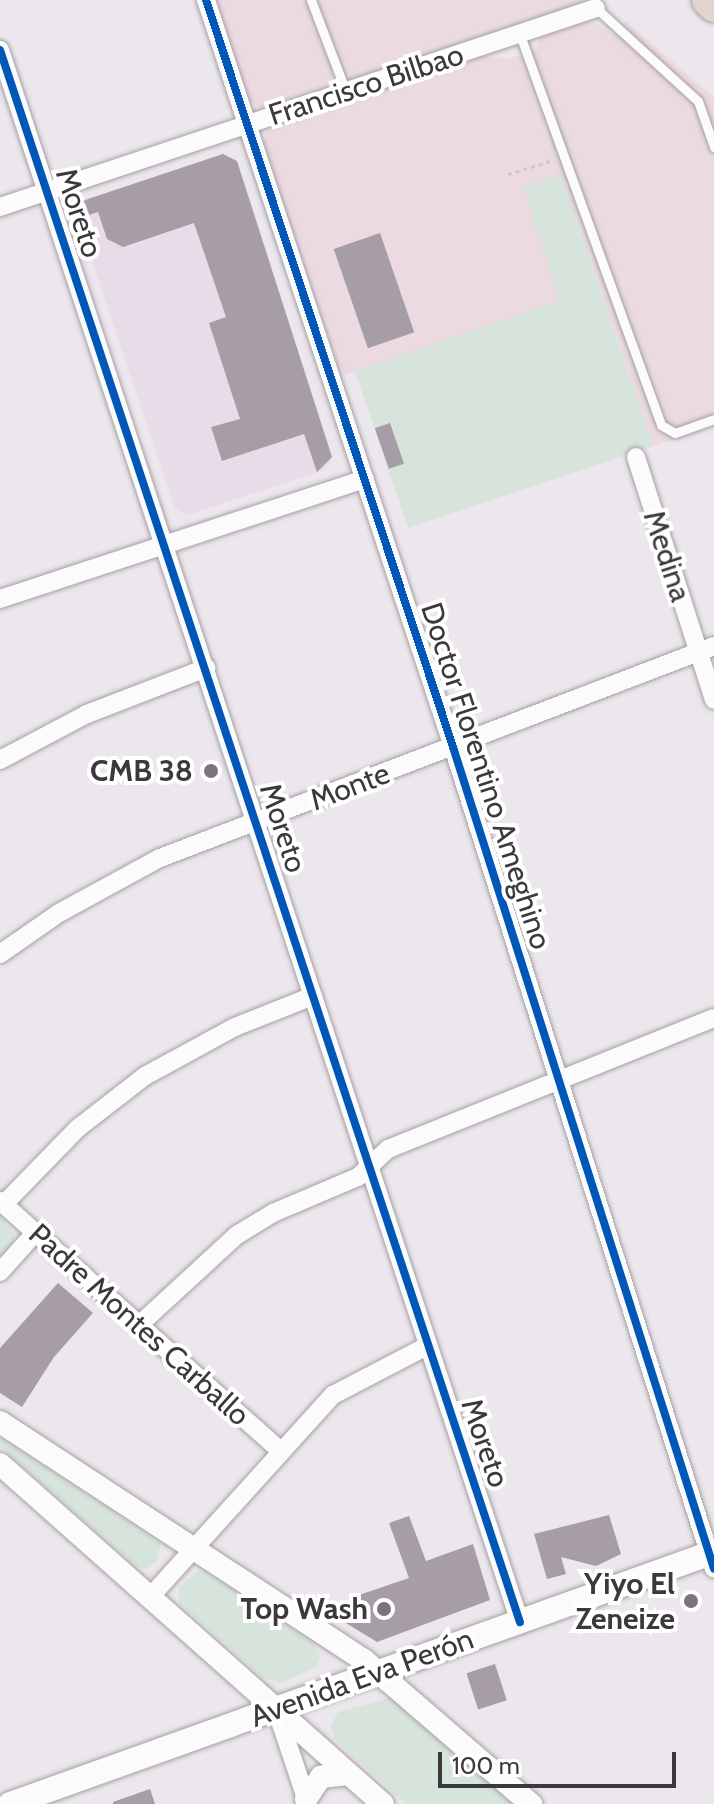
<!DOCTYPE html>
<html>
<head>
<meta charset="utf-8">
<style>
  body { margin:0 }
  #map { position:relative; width:714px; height:1804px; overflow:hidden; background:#ece7ec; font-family:Cabin,sans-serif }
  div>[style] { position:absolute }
  .industrial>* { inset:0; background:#ebdbe1 }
  .built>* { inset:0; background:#e7dce7 }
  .green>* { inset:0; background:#d7e4dc }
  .building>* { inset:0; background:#a69da6; transform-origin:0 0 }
  .path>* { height:3px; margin-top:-1.5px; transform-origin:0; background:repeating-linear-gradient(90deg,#cac8ca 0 4px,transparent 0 8px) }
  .roads { filter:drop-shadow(0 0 2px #a4a0a4) drop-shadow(0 0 2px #a4a0a4) }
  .service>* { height:9px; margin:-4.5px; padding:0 4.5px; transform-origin:4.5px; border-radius:4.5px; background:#fcfbfc }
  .minor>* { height:18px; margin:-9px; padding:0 9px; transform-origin:9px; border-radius:9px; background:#fcfbfc }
  .tertiary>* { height:22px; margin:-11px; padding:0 11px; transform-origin:11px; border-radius:11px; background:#fcfbfc }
  .secondary>* { height:24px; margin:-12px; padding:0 12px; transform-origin:12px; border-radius:12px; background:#fcfbfc }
  .motorway>* { height:32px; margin:-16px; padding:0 16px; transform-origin:16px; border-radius:16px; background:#e0d4d1 }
  .cycleway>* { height:8px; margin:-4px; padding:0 4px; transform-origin:4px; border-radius:4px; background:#0057b8 }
  .dots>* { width:22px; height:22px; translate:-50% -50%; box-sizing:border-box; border:4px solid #fff; border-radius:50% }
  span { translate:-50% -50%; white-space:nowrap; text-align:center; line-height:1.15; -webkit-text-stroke:8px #fff; paint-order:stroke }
  .street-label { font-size:30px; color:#3c383c }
  .poi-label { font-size:30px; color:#3c383c; font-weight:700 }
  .right { translate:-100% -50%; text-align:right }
  .scale { position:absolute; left:438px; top:1752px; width:238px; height:36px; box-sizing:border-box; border:4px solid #3c383c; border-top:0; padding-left:10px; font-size:24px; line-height:28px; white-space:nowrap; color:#3c383c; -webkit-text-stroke:6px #fff; paint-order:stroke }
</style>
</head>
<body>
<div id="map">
  <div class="industrial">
    <i style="clip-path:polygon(216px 0,600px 0,262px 109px,249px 101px)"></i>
    <i style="clip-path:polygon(626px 21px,714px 97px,714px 425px,653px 446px,600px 289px,341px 376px,264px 144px,266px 131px,481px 56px,509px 59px,536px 50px,540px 36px,574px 24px,595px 23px,613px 34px)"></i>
  </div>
  <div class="built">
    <i style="clip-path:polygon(223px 154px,237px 161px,332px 457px,325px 470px,186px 515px,175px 508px,76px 213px,82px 201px)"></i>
  </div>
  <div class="green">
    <i style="clip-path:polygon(561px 175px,653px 446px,408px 528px,355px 371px,560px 301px,523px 186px)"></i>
    <i style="clip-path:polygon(0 1214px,15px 1236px,0 1262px)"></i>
    <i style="clip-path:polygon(0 1438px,161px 1543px,157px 1561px,147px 1569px,137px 1567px,0 1446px)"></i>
    <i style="clip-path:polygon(197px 1571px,206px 1572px,312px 1642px,320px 1655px,317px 1667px,280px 1683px,263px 1678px,179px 1603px,179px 1587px)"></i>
    <i style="clip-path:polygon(390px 1698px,400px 1704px,513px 1804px,406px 1804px,334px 1739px,331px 1726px,338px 1712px)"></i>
  </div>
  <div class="building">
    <i style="clip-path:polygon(223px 154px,237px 161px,332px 457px,317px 472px,304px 434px,222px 461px,211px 427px,240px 419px,209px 323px,226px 317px,194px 223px,123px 247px,107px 239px,98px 212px,71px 221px,82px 201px)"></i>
    <i style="left:380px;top:233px;width:105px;height:49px;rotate:71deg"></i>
    <i style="left:390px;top:423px;width:43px;height:16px;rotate:71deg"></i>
    <i style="clip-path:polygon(58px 1283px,93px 1313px,54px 1357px,22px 1407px,0 1393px,0 1348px)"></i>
    <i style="clip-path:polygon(609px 1515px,621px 1554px,596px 1566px,561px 1557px,566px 1574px,547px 1579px,534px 1534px)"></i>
    <i style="clip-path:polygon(409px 1516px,426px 1561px,473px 1544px,490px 1600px,377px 1642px,331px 1614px,362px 1604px,359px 1595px,409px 1578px,389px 1523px)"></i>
    <i style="left:495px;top:1664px;width:38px;height:30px;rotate:72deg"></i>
    <i style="clip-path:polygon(150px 1789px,155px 1804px,113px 1804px,113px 1802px)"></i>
  </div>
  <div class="path">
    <i style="left:508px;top:174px;width:48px;rotate:-16.9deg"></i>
  </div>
  <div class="roads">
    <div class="service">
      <i style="left:311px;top:0;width:98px;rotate:69.2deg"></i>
      <i style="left:596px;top:8px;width:138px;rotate:42.4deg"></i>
      <i style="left:698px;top:101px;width:49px;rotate:70.8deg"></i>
      <i style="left:520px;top:35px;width:415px;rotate:70.1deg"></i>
      <i style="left:661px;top:425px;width:16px;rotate:30deg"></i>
      <i style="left:675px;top:433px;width:41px;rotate:-19.7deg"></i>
    </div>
    <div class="minor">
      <i style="left:206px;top:0;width:787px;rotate:71.7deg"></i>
      <i style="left:453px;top:747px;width:862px;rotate:72.38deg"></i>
      <i style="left:0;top:50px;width:1656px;rotate:71.7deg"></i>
      <i style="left:0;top:207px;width:628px;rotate:-18.46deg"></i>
      <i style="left:636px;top:457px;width:255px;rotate:72.2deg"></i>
      <i style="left:0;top:599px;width:384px;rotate:-18.2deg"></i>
      <i style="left:0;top:760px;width:98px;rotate:-27.9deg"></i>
      <i style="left:87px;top:714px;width:128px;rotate:-21.1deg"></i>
      <i style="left:0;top:954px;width:72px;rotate:-34.8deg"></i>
      <i style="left:59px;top:913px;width:115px;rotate:-28.6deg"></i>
      <i style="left:160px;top:858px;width:593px;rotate:-20.94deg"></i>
      <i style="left:0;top:1201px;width:374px;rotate:41.7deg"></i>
      <i style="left:4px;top:1204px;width:106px;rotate:-45.8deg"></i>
      <i style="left:78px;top:1128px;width:85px;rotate:-37.8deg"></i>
      <i style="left:145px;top:1076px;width:102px;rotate:-28.6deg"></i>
      <i style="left:235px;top:1027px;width:84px;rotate:-21.7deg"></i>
      <i style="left:0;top:1272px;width:52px;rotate:-48.1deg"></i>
      <i style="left:139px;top:1325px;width:133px;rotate:-42.6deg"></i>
      <i style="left:237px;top:1235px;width:42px;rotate:-31.4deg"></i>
      <i style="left:273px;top:1213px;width:92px;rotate:-23deg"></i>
      <i style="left:358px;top:1177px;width:41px;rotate:-43deg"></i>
      <i style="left:388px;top:1149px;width:351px;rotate:-21.9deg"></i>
      <i style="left:152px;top:1595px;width:270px;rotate:-47.9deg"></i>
      <i style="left:333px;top:1395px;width:106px;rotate:-27.5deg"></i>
      <i style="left:276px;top:1709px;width:100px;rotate:71.4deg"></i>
    </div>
    <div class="tertiary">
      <i style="left:0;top:1422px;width:435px;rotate:33.2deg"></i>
      <i style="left:364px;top:1660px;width:221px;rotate:40.8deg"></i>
      <i style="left:0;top:1464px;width:512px;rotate:41.6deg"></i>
      <i style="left:306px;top:1799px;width:27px;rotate:-56deg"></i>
      <i style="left:321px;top:1777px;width:27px;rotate:-6deg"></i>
    </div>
    <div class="secondary">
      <i style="left:10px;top:1804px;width:748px;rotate:-19.7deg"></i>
    </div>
    <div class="motorway">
      <i style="left:708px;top:0;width:8px;rotate:45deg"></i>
    </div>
  </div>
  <div class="cycleway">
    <i style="left:206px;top:0;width:787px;rotate:71.7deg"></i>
    <i style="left:453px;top:747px;width:862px;rotate:72.38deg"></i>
    <i style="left:0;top:50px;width:1656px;rotate:71.7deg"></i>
  </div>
  <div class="dots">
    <i style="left:211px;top:771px;background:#7a757a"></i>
    <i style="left:691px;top:1601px;background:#7a757a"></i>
    <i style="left:384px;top:1609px;background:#7a757a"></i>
  </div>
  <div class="street-label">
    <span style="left:366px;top:85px;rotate:-18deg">Francisco Bilbao</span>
    <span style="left:79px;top:213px;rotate:72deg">Moreto</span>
    <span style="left:667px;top:556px;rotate:72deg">Medina</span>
    <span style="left:486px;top:776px;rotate:72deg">Doctor Florentino Ameghino</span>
    <span style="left:350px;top:787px;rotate:-21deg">Monte</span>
    <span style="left:283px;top:828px;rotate:72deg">Moreto</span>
    <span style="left:139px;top:1325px;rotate:42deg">Padre Montes Carballo</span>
    <span style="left:485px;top:1443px;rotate:71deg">Moreto</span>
    <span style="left:362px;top:1678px;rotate:-20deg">Avenida Eva Perón</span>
  </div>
  <div class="poi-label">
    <span class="right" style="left:193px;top:771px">CMB 38</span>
    <span class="right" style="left:675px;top:1601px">Yiyo El<br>Zeneize</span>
    <span class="right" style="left:368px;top:1609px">Top Wash</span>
  </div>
  <div class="scale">100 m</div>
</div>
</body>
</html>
